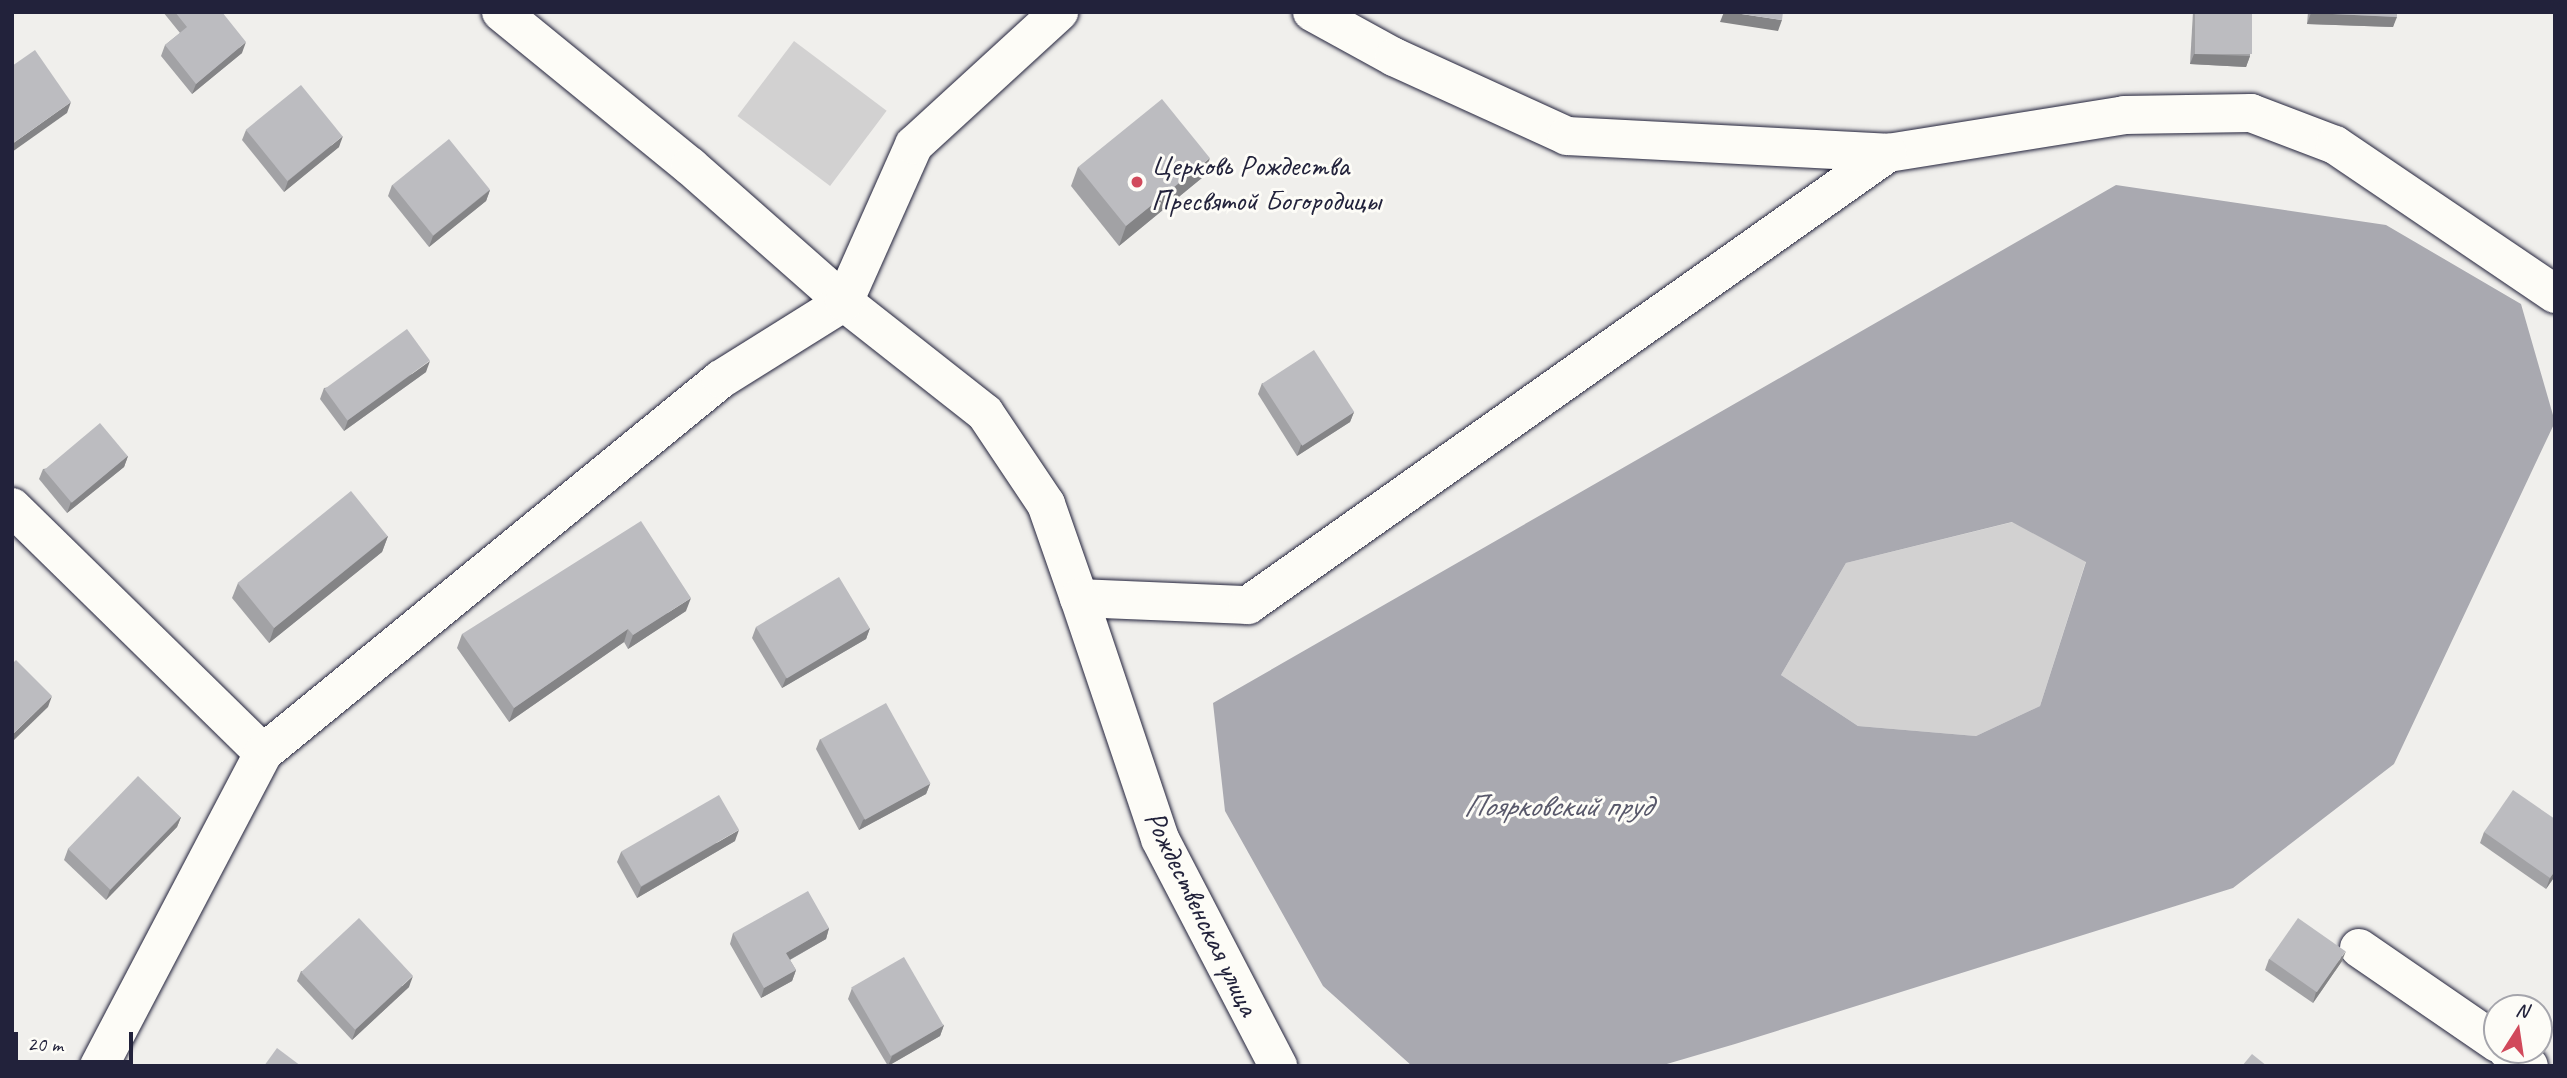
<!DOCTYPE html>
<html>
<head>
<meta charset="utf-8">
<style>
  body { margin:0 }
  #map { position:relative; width:2567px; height:1078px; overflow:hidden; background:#f0efec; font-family:Caveat,sans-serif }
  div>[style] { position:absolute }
  .green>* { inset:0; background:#d2d1d1; transform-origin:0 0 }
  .water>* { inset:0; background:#a9a9b0 }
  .roads { filter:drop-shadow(0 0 2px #22223b) drop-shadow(0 0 2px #22223b) }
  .minor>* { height:38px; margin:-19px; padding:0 19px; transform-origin:19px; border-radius:19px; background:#fdfcf7 }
  .wall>* { inset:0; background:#a2a2a5 }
  .shaded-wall>* { inset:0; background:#848486 }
  .building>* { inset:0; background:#bcbcc0; transform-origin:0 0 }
  .dots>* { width:19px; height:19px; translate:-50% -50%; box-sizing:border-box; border:4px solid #fdfcf7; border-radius:50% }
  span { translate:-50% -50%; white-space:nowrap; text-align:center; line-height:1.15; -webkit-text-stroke:6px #fdfcf7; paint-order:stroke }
  .poi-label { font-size:30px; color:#22223b }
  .left { translate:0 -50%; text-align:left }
  .street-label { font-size:30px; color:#22223b }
  .water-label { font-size:32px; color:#58586a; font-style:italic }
  .frame { position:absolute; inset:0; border:14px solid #22223b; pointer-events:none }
  .north { position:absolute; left:2483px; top:994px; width:70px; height:70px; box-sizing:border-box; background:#fdfcf7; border:2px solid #a5a5ac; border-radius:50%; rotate:12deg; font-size:19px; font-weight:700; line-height:28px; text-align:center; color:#22223b }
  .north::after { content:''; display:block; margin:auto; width:24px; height:32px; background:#d1495b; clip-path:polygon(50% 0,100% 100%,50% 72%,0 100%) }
  .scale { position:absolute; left:14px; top:1032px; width:119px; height:32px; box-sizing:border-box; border:4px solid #22223b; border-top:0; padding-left:9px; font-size:21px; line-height:24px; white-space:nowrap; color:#22223b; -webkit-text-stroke:5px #fdfcf7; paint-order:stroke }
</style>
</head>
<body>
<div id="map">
  <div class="green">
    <i style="left:794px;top:41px;width:116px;height:94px;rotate:37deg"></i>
    <i style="clip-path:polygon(2013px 522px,2086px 561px,2040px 706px,1976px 736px,1858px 726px,1781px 675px,1846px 563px)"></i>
  </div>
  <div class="water">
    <i style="clip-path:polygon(evenodd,2116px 185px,2386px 225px,2521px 304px,2555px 422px,2394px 764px,2233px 888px,1735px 1044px,1660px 1066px,1412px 1066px,1323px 986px,1225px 811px,1213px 703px,2116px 185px,2012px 522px,2086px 562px,2040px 706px,1976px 736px,1858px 726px,1781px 675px,1846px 563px,2012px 522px)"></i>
  </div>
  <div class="roads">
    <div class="minor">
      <i style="left:501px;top:12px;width:244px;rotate:39.2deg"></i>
      <i style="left:690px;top:166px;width:205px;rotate:41.4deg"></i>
      <i style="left:844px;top:302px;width:179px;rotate:38.2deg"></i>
      <i style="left:985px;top:413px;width:110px;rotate:56.2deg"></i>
      <i style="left:1046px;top:504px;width:100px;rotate:70.7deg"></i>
      <i style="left:1079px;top:598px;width:169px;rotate:2.4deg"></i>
      <i style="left:1248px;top:605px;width:784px;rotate:-35.23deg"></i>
      <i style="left:1888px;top:153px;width:239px;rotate:-9.1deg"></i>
      <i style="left:2124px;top:115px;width:127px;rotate:-0.9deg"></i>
      <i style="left:2251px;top:113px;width:90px;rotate:20.9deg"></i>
      <i style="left:2335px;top:145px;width:266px;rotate:34.1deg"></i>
      <i style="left:1312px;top:12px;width:94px;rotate:28.8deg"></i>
      <i style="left:1394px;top:57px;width:190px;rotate:24.5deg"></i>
      <i style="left:1567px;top:136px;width:321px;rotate:3deg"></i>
      <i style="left:12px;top:507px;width:351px;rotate:44.4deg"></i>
      <i style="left:1079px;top:598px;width:254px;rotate:71.4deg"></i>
      <i style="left:1160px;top:839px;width:256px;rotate:62.5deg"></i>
      <i style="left:2359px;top:948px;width:168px;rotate:34.5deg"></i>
      <i style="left:2507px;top:1050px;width:27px;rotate:36deg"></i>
      <i style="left:99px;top:1066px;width:353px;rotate:-62.3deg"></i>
      <i style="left:263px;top:753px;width:591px;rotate:-39.23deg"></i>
      <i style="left:721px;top:379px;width:145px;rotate:-32deg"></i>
      <i style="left:844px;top:302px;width:172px;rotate:-66deg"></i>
      <i style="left:914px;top:145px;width:197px;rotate:-42.5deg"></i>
    </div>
  </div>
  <div class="wall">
    <i style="clip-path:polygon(163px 12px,222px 12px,242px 53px,192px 94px,161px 56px,165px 45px,180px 33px)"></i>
    <i style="clip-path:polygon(2193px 12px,2252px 12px,2250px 56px,2246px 67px,2190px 64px)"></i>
    <i style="clip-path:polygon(2308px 12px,2397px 12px,2393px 27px,2307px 24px)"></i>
    <i style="clip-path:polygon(246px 130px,339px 147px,284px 192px,242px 140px)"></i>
    <i style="clip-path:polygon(1078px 167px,1203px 177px,1119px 246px,1071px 186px)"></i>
    <i style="clip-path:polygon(392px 185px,490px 190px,486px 201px,429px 247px,388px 196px)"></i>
    <i style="clip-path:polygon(426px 372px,344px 431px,320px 399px,324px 388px)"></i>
    <i style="clip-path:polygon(1262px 383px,1354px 412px,1350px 422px,1297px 456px,1258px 394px)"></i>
    <i style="clip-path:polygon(128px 456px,124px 467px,67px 513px,39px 479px,43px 469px)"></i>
    <i style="clip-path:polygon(388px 536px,382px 552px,269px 643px,232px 598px,238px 583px)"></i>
    <i style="clip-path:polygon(686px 611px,628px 649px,624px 642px,509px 722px,457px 648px,462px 634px)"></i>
    <i style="clip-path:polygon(756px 627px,870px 628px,866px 639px,782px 688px,752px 638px)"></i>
    <i style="clip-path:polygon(820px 739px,930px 784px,926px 794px,859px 830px,816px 749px)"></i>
    <i style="clip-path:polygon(181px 817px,177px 827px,106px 900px,64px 860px,68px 849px)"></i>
    <i style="clip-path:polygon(2555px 819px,2555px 876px,2546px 889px,2480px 843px,2484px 832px)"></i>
    <i style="clip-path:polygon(735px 841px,637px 898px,617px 862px,621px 852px)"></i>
    <i style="clip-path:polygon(829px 928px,826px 939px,790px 960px,796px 970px,792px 981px,761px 998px,730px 944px,733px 933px)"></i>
    <i style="clip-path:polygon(2269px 959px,2342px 961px,2313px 1003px,2265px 970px)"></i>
    <i style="clip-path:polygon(301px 971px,409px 987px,352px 1040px,297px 981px)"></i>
    <i style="clip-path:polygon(852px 988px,944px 1025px,940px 1036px,888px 1066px,848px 999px)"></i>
  </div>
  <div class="shaded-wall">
    <i style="clip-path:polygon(1724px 12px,1728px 12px,1782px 20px,1778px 31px,1720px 22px)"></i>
    <i style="clip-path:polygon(2311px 13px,2397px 17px,2393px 27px,2307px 24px)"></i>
    <i style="clip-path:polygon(246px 42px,242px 53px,192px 94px,196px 84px)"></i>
    <i style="clip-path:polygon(2194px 54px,2250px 56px,2246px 67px,2190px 64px)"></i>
    <i style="clip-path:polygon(71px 102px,67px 113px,12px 152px,12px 144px)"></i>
    <i style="clip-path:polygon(343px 136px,339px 147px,284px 192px,288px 181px)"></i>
    <i style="clip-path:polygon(1210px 158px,1203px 177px,1119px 246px,1126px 226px)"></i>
    <i style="clip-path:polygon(490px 190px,486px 201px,429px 247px,433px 236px)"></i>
    <i style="clip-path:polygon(430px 361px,426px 372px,344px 431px,348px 420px)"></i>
    <i style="clip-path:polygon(1354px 412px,1350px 422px,1297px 456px,1301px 445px)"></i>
    <i style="clip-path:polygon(128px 456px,124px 467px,67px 513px,71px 502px)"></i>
    <i style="clip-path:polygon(388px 536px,382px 552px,269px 643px,274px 628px)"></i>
    <i style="clip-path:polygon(691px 598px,686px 611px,628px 649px,633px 635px)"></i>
    <i style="clip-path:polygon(870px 628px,866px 639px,782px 688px,786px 678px)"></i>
    <i style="clip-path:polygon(628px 629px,624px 642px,509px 722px,514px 708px)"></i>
    <i style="clip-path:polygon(52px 696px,48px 707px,12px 742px,12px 735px)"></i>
    <i style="clip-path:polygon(930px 784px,926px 794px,859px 830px,863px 820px)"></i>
    <i style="clip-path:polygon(181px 817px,177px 827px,106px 900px,110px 890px)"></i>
    <i style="clip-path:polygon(739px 830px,735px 841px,637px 898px,641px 887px)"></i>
    <i style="clip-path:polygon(2555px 871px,2555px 876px,2546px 889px,2550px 878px)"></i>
    <i style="clip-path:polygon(829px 928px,826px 939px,782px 964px,786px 953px)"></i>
    <i style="clip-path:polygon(2346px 951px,2342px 961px,2313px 1003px,2316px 992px)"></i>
    <i style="clip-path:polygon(796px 970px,792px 981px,761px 998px,764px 988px)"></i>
    <i style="clip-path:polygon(413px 976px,409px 987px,352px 1040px,356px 1029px)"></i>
    <i style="clip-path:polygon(944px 1025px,940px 1036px,888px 1066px,892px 1056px)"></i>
  </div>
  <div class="building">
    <i style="clip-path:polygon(175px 12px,222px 12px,246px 42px,196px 84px,165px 45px,187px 27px)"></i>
    <i style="clip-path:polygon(1728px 12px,1783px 12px,1782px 20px)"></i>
    <i style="left:2195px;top:12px;width:57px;height:42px"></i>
    <i style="clip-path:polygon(2311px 12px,2397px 12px,2397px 17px,2311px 13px)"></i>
    <i style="clip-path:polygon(35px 50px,71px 102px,12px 144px,12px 66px)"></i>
    <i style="left:301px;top:85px;width:66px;height:71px;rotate:51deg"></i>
    <i style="left:1162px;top:99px;width:76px;height:108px;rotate:51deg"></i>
    <i style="left:449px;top:139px;width:65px;height:73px;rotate:51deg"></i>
    <i style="left:407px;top:329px;width:39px;height:102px;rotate:54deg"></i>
    <i style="left:1314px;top:350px;width:74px;height:62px;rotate:57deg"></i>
    <i style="left:100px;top:423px;width:43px;height:73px;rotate:50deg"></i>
    <i style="left:351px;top:491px;width:58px;height:146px;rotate:51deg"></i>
    <i style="clip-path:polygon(641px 521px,691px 598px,633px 635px,628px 629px,514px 708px,462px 634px)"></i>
    <i style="left:839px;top:577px;width:60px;height:97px;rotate:59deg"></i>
    <i style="clip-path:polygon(16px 660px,52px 696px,12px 735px,12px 664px)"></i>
    <i style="left:886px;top:703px;width:92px;height:75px;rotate:61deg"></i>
    <i style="left:138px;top:776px;width:59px;height:101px;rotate:44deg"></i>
    <i style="clip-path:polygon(2513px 790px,2555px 819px,2555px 871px,2550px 878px,2484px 832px)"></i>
    <i style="left:719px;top:795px;width:40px;height:113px;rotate:60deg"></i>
    <i style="clip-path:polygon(808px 891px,829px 928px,786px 953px,796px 970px,764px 988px,733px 933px)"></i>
    <i style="left:359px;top:918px;width:79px;height:79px;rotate:47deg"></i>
    <i style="left:2298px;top:918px;width:58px;height:50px;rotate:35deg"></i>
    <i style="left:904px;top:957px;width:79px;height:61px;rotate:60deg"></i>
    <i style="clip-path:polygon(277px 1048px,301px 1066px,264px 1066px)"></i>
    <i style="clip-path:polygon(2252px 1054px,2267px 1066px,2242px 1066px)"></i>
  </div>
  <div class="dots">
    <i style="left:1137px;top:182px;background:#d1495b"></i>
  </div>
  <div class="poi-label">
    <span class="left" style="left:1151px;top:182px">Церковь Рождества<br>Пресвятой Богородицы</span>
  </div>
  <div class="street-label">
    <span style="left:1202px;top:913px;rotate:64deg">Рождественская улица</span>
  </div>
  <div class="water-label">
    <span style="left:1557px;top:806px">Поярковский пруд</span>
  </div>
  <div class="frame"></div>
  <div class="north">N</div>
  <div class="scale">20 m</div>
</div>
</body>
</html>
